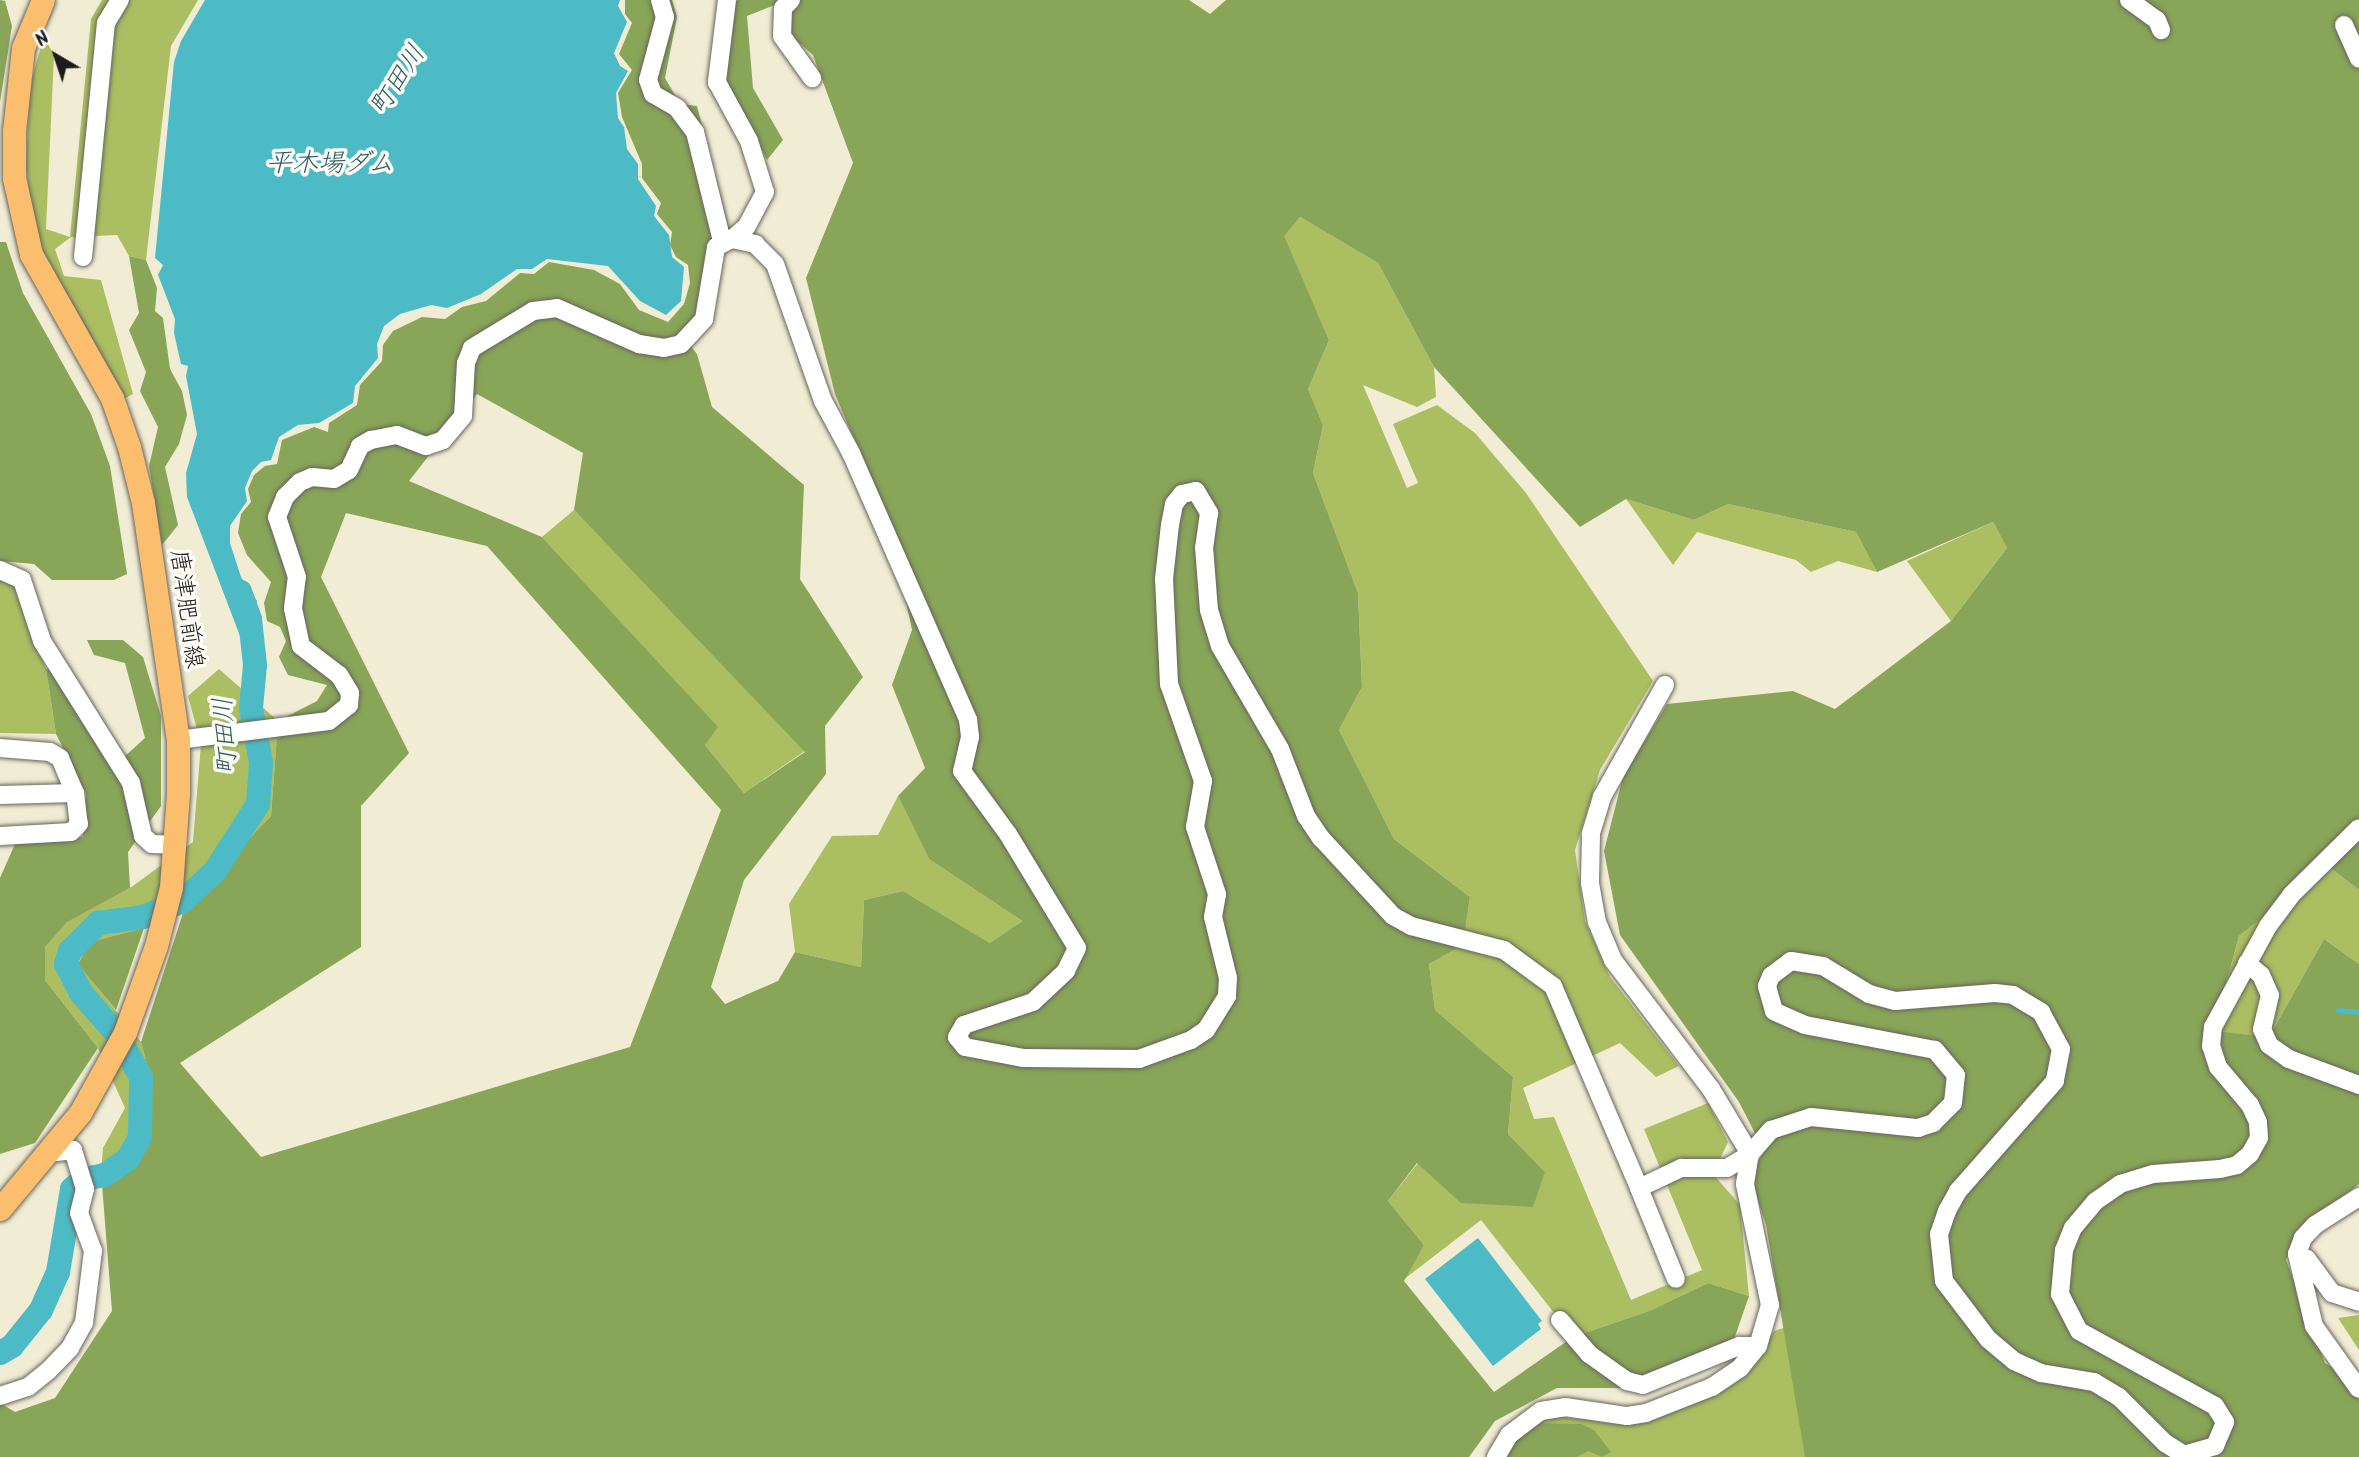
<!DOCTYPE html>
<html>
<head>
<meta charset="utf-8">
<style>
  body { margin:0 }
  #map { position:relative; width:2359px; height:1457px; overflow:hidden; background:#f1ecd4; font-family:Kalam,"Klee One",sans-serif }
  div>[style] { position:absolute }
  .green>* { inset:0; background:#abbe62 }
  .forest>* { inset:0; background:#88a558 }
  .water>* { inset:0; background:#4dbbc6 }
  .stream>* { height:4.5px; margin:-2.25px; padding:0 2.25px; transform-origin:2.25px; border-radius:2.25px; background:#4dbbc6 }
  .river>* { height:24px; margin:-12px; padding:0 12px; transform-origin:12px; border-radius:12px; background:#4dbbc6 }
  .roads { filter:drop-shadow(0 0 2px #67655c) drop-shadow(0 0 2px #67655c) }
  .minor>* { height:18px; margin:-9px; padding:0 9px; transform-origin:9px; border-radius:9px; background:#fff }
  .major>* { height:23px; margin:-11.5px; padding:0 11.5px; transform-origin:11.5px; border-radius:11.5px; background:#fbbe6e }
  span { translate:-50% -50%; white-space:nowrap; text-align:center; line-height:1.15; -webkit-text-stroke:7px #fdfcf7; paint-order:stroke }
  .street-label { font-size:24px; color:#1c1c1c }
  .water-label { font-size:26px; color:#305c60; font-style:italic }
  .north { position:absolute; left:21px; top:21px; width:70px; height:70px; -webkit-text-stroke:5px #fdfcf7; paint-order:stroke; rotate:321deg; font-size:19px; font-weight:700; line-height:28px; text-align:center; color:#1c1c1c }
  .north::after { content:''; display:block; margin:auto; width:24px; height:32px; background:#1c1c1c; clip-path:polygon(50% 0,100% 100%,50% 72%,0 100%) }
</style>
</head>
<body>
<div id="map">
  <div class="green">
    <i style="clip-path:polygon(102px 0,198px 0,171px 46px,146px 260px,129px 256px,117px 235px,71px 237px,55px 249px,64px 276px,101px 280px,133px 394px,122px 400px,56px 280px,35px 234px,26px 166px,30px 84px,44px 37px,54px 55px,46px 229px,70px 237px,91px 19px)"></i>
    <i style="clip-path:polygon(1300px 217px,1378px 263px,1434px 367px,1436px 397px,1417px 407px,1363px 385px,1407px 488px,1418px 483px,1393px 424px,1437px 405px,1475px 433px,1526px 493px,1653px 681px,1600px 770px,1575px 850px,1585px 921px,1610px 977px,1679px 1066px,1656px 1077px,1620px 1043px,1523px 1088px,1534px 1119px,1554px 1117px,1631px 1300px,1702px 1270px,1644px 1129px,1708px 1103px,1728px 1142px,1713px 1174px,1740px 1205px,1749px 1296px,1708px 1283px,1649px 1311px,1573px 1337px,1481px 1220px,1403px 1280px,1424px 1245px,1388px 1201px,1418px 1163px,1545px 1172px,1508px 1134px,1513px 1077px,1435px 1010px,1429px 964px,1463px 945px,1470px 897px,1394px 839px,1339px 730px,1362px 687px,1358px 593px,1313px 473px,1323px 425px,1308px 389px,1329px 340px,1283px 236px)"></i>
    <i style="clip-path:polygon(1626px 499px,1694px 520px,1728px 504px,1856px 532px,1877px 572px,1838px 561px,1811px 572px,1796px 560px,1697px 532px,1673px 565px)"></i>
    <i style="clip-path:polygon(574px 510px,805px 751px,744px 793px,705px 745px,717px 727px,542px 537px)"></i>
    <i style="clip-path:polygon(1993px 522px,2007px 548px,1951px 621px,1907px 561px)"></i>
    <i style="clip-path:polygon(0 580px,14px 583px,46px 669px,56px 734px,0 733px)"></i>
    <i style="clip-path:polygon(219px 669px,278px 721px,271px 816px,186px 904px,144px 928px,90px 942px,78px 963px,141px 1042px,149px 1070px,148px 1126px,101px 1172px,103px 1148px,125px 1108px,98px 1048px,45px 980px,45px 947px,66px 922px,130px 888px,193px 842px,201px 744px,188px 696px)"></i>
    <i style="clip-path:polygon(898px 796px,929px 859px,1024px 921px,990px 943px,903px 891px,864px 900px,861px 967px,795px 952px,789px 904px,832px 836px,878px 835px)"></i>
    <i style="clip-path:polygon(2328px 866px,2359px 890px,2359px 964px,2324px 939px,2269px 1037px,2213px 1032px,2239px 936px)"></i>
    <i style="clip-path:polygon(2359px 1315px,2359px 1350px,2338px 1318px)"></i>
    <i style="clip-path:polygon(1789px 1326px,1829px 1457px,1504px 1457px,1528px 1425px,1551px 1416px,1629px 1424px,1719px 1393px,1748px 1374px,1774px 1331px)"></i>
  </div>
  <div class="forest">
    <i style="clip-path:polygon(0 0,5px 1px,12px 26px,0 102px)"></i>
    <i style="clip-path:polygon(evenodd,625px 0,672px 0,677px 17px,665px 78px,680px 104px,697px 106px,729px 228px,710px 242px,700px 317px,683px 336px,697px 354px,712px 407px,804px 485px,800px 579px,863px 677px,825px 726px,826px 774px,744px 880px,711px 987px,725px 1004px,778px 981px,795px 952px,861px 967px,864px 900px,903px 891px,990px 943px,1023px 921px,929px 859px,898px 796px,925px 768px,892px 685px,912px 630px,890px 524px,835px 394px,806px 278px,853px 163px,813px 55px,790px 35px,790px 0,1189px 0,1210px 14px,1226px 0,2359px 0,2359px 890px,2328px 866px,2239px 936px,2213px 1031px,2269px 1037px,2324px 939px,2359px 964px,2359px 1184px,2302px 1227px,2286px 1260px,2325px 1363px,2359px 1384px,2359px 1457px,1805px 1457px,1766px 1225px,1753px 1185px,1753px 1171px,1764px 1151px,1739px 1102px,1620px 935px,1604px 851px,1623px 777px,1667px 704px,1793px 691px,1835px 709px,1951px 621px,2007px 548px,1993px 522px,1877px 572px,1856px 532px,1728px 504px,1694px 520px,1626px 499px,1580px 527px,1434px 367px,1378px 263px,1300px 217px,1284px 236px,1329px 340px,1308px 389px,1323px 425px,1313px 473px,1358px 593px,1362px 687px,1339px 730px,1394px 839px,1470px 897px,1463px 945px,1429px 964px,1435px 1010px,1513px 1077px,1508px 1134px,1545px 1172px,1533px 1207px,1461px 1203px,1417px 1163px,1388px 1201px,1424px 1245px,1404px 1281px,1494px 1392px,1573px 1337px,1649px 1311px,1708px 1283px,1749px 1296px,1731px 1348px,1655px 1388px,1557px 1388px,1495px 1421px,1469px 1457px,0 1457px,0 1403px,15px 1412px,55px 1398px,112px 1311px,101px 1172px,148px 1126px,149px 1071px,141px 1042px,186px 904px,271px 816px,278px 721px,317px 701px,327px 685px,288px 675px,279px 657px,286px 641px,280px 627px,267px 621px,264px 603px,271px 582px,247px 555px,238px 533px,241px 514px,251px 502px,248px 489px,254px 475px,265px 466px,277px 464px,282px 440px,314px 427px,328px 432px,329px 423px,357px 405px,360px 385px,382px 361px,383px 345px,393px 331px,422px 317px,445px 319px,462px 307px,486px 301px,520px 273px,534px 274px,549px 262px,594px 270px,620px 284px,639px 310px,668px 322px,684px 304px,690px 283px,688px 265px,676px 257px,670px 245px,672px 232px,657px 214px,661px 203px,642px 178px,642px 164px,622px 117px,618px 93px,632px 70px,619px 54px,632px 23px,625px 14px,625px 0,477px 394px,583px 453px,574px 510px,805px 752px,744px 793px,705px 745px,718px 727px,542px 537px,409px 481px,477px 394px,625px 0,346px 513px,487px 546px,721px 810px,630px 1047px,261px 1157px,180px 1063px,361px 947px,361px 806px,409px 753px,321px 577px,346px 513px)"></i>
    <i style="clip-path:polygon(738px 0,787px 0,747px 16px,753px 88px,783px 140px,767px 160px,724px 76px,733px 3px)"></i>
    <i style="clip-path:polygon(0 242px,6px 242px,23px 293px,91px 414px,110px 466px,127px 574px,114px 580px,52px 580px,34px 564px,0 561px)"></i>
    <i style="clip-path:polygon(129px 256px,146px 260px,157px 288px,155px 311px,163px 318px,170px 369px,182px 391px,187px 415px,179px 444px,165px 467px,178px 525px,162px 545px,149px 466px,158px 427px,140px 391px,146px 372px,129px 330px,139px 313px)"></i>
    <i style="clip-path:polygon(87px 640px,123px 640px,143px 657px,161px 716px,161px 806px,128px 852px,130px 888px,67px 922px,45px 947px,45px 980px,98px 1048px,35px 1143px,0 1154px,0 878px,15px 844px,83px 837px,86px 794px,56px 734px,46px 669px,57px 670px,113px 767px,145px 738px,125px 663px,94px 655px)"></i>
    <i style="clip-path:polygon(144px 928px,116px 1010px,78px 964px,90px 942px)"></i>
    <i style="clip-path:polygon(1529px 1423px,1581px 1424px,1594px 1430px,1611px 1452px,1602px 1457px,1588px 1451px,1577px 1457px,1509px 1457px,1507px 1449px)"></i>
  </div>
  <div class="water">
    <i style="clip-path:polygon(205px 0,620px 0,618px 6px,627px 22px,614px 53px,620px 66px,628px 71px,616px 93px,618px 118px,624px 127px,627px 149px,638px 164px,638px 179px,656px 206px,654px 216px,669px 235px,672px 257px,684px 267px,681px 301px,666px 315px,640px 301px,608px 266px,547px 259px,532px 269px,517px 269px,481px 294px,447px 308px,431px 305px,400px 314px,384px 326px,377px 344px,378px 358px,355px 386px,353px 403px,319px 423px,298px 425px,279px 437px,271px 460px,261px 462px,252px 471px,245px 488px,247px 501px,230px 526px,230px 543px,241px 577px,257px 601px,254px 622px,240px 623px,240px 636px,187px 497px,186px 473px,197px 434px,186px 376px,188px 366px,181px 364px,174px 333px,175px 319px,158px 275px,163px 265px,155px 258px,174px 62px,181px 41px)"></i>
    <i style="clip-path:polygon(1478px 1238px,1542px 1321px,1538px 1324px,1541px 1329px,1493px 1366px,1425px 1279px)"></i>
  </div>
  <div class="stream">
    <i style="left:2338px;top:1010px;width:21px;rotate:5deg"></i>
  </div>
  <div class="river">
    <i style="left:0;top:1353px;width:14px;rotate:-30deg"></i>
    <i style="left:12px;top:1346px;width:46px;rotate:-51.1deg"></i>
    <i style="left:41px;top:1310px;width:42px;rotate:-65.9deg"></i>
    <i style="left:58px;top:1272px;width:84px;rotate:-80.4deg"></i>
    <i style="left:72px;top:1189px;width:16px;rotate:-40deg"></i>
    <i style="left:84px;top:1179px;width:21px;rotate:-11deg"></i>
    <i style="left:105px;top:1175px;width:28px;rotate:-35deg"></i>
    <i style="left:128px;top:1159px;width:25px;rotate:-61deg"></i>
    <i style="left:140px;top:1137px;width:60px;rotate:-89deg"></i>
    <i style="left:141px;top:1077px;width:49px;rotate:-119.2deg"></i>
    <i style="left:117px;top:1034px;width:55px;rotate:-131.3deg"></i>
    <i style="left:81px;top:993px;width:33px;rotate:-117deg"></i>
    <i style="left:66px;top:964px;width:14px;rotate:-73deg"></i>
    <i style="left:70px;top:951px;width:40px;rotate:-45deg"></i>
    <i style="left:98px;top:923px;width:45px;rotate:-7.6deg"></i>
    <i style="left:143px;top:917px;width:43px;rotate:-21.8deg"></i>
    <i style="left:183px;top:901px;width:44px;rotate:-43.2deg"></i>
    <i style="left:215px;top:871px;width:80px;rotate:-57.3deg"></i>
    <i style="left:258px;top:804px;width:41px;rotate:-85.8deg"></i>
    <i style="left:261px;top:763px;width:56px;rotate:-100.3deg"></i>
    <i style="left:251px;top:708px;width:43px;rotate:-84.7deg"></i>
    <i style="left:255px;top:665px;width:46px;rotate:-96.2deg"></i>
    <i style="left:250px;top:619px;width:29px;rotate:-110deg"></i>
  </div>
  <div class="roads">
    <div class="minor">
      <i style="left:660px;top:0;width:18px;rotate:74deg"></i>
      <i style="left:665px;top:17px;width:65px;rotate:105.1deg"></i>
      <i style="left:648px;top:80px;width:15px;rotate:70deg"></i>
      <i style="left:653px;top:94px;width:28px;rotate:30deg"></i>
      <i style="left:677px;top:108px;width:30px;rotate:53deg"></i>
      <i style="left:695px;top:132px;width:112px;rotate:76.1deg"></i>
      <i style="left:727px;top:0;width:83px;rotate:97deg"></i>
      <i style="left:717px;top:82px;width:67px;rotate:61.5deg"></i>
      <i style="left:749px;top:141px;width:53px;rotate:72.6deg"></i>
      <i style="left:765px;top:192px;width:40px;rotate:118deg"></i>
      <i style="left:746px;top:227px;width:18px;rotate:139deg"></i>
      <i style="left:791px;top:0;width:11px;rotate:135deg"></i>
      <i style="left:783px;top:8px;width:28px;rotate:92deg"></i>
      <i style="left:782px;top:36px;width:52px;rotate:54.5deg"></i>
      <i style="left:2129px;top:0;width:34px;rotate:36deg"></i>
      <i style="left:2157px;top:20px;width:11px;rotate:68deg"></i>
      <i style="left:2344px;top:25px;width:37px;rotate:66deg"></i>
      <i style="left:83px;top:257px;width:235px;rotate:-84.4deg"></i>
      <i style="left:106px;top:23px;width:27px;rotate:-59deg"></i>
      <i style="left:0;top:570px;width:24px;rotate:24deg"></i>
      <i style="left:22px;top:580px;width:64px;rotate:71.8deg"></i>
      <i style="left:42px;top:641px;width:168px;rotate:57.9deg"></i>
      <i style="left:131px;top:783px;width:54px;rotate:77.2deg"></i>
      <i style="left:143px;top:836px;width:12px;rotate:42deg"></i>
      <i style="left:152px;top:844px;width:23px;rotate:2deg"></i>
      <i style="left:1665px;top:685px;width:129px;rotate:119.4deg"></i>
      <i style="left:1602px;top:797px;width:39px;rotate:107deg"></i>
      <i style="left:1591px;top:834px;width:49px;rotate:91.2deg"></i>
      <i style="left:1590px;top:883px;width:40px;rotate:80deg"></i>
      <i style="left:1597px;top:922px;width:41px;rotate:67.2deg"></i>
      <i style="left:1613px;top:960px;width:162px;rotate:52.8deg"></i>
      <i style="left:1711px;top:1089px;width:76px;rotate:59deg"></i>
      <i style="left:178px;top:740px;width:152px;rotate:-7.2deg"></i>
      <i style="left:329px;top:721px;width:26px;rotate:-39deg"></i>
      <i style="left:349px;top:705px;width:12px;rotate:-85deg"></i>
      <i style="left:350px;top:693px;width:21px;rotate:-121deg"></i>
      <i style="left:339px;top:675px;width:48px;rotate:-142.7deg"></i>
      <i style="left:301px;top:646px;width:39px;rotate:-102deg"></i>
      <i style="left:293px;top:608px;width:31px;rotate:-83deg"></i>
      <i style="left:297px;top:577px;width:63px;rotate:-108.4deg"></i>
      <i style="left:277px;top:517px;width:22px;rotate:-68deg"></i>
      <i style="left:285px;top:497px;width:21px;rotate:-45deg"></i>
      <i style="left:300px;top:482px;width:13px;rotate:-23deg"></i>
      <i style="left:312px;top:477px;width:22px;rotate:5deg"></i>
      <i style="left:334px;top:479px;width:17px;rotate:-31deg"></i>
      <i style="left:349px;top:470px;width:26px;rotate:-65deg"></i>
      <i style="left:360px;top:446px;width:13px;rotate:-29deg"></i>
      <i style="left:371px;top:440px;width:26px;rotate:-11deg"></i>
      <i style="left:397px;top:435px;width:31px;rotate:21deg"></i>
      <i style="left:426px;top:446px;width:18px;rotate:-19deg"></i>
      <i style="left:443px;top:440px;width:31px;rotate:-50deg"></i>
      <i style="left:463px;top:416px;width:53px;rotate:-86.8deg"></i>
      <i style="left:466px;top:363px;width:16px;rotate:-68deg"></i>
      <i style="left:472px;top:348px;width:71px;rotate:-31.2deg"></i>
      <i style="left:533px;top:311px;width:24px;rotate:-7deg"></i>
      <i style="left:557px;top:308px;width:90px;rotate:23.7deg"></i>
      <i style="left:639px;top:344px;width:25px;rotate:9deg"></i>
      <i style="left:664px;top:348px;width:17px;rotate:-13deg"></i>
      <i style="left:681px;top:344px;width:34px;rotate:-47deg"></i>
      <i style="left:704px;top:319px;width:73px;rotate:-80.5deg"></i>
      <i style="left:716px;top:247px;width:18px;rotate:-27deg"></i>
      <i style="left:732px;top:239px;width:24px;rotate:12deg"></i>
      <i style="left:755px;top:244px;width:28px;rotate:45deg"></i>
      <i style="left:775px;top:264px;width:145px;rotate:70.7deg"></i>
      <i style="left:823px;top:401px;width:59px;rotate:61.7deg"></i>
      <i style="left:851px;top:453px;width:292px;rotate:66.3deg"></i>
      <i style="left:968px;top:720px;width:17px;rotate:83deg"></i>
      <i style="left:970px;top:737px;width:35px;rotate:103deg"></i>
      <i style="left:962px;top:771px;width:78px;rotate:53.9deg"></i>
      <i style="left:1008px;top:834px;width:133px;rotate:58.8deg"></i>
      <i style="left:1077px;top:948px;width:25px;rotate:116deg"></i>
      <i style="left:1066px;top:971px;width:45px;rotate:136.8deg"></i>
      <i style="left:1033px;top:1002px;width:73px;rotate:161.6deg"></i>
      <i style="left:964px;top:1025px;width:14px;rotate:120deg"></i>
      <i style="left:957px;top:1037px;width:13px;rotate:51deg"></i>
      <i style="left:965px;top:1047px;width:60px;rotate:10.6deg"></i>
      <i style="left:1024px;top:1058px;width:115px;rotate:0.5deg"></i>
      <i style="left:1139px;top:1059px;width:55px;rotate:-20.1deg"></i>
      <i style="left:1191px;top:1040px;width:18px;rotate:-34deg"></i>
      <i style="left:1206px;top:1030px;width:40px;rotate:-58deg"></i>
      <i style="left:1227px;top:996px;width:18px;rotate:-87deg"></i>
      <i style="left:1228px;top:978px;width:63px;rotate:-103.8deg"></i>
      <i style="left:1213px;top:917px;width:23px;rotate:-80deg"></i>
      <i style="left:1217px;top:894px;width:71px;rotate:-108.2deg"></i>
      <i style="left:1195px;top:827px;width:47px;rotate:-80.1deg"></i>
      <i style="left:1203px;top:781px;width:103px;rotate:-109.3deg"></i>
      <i style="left:1169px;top:684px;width:105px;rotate:-92.7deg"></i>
      <i style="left:1164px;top:579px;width:54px;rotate:-83.7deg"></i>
      <i style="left:1170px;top:525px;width:21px;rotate:-79deg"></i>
      <i style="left:1174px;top:504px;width:13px;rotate:-51deg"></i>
      <i style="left:1182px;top:494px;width:14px;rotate:-12deg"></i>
      <i style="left:1196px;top:491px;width:26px;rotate:59deg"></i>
      <i style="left:1209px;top:513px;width:34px;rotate:98deg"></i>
      <i style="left:1204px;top:547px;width:63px;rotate:85.5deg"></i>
      <i style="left:1209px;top:610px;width:38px;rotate:73deg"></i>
      <i style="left:1220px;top:646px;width:119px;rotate:59.8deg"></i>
      <i style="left:1280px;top:749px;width:72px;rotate:68.8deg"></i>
      <i style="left:1306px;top:816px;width:27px;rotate:56deg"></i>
      <i style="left:1321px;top:838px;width:106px;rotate:47.3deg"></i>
      <i style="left:1393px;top:916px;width:21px;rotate:29deg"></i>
      <i style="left:1411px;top:926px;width:96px;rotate:14.5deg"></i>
      <i style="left:1504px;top:950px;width:61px;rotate:36.3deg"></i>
      <i style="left:1553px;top:986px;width:220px;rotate:66.9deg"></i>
      <i style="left:1639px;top:1188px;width:47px;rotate:-25.5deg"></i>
      <i style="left:1681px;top:1168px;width:46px"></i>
      <i style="left:1727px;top:1168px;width:27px;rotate:-31deg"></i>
      <i style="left:0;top:748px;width:50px;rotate:4.6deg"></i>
      <i style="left:50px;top:752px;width:12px;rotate:31deg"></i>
      <i style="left:60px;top:758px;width:38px;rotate:67deg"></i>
      <i style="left:75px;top:793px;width:31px;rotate:83deg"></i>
      <i style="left:79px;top:824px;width:11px;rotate:135deg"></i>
      <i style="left:71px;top:832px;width:71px;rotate:176.8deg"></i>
      <i style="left:0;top:795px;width:75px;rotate:-1.5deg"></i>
      <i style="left:2247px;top:963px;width:18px;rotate:41deg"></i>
      <i style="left:2261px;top:975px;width:22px;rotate:66deg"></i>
      <i style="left:2270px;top:995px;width:35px;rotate:103deg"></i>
      <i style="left:2262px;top:1029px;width:17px;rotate:66deg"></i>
      <i style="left:2269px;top:1045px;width:24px;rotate:35deg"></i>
      <i style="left:2289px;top:1059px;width:75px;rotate:20.4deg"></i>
      <i style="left:1639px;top:1188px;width:98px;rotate:67.9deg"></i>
      <i style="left:2359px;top:1197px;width:52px;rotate:147.5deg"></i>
      <i style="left:2315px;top:1225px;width:18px;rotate:133deg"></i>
      <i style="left:2303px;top:1238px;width:17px;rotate:111deg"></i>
      <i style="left:2297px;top:1254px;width:74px;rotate:76.7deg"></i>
      <i style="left:2314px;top:1326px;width:77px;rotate:54.5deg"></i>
      <i style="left:2297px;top:1254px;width:11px;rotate:27deg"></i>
      <i style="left:2307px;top:1259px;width:42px;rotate:53.7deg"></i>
      <i style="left:2332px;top:1293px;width:28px;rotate:18deg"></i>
      <i style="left:1560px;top:1320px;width:45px;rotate:49.5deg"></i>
      <i style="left:1589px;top:1354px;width:47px;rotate:35.4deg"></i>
      <i style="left:1627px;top:1381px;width:16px;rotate:14deg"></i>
      <i style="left:1643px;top:1385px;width:104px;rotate:-22.1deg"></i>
      <i style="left:1739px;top:1346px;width:19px"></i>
      <i style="left:0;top:1396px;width:29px;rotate:-18deg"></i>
      <i style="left:28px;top:1387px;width:26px;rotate:-39deg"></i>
      <i style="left:48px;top:1371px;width:32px;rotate:-46deg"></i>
      <i style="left:70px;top:1348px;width:29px;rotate:-61deg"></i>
      <i style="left:84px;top:1323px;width:73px;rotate:-82.9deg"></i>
      <i style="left:93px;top:1251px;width:40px;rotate:-110.2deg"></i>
      <i style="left:79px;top:1213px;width:25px;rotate:-76deg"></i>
      <i style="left:85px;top:1189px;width:41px;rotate:-107.1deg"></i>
      <i style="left:73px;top:1150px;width:23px;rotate:173deg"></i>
      <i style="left:1496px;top:1457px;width:26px;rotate:-59deg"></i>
      <i style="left:1509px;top:1435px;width:40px;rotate:-37deg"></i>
      <i style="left:1541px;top:1411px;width:24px;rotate:-9deg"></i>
      <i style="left:1565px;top:1407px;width:63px;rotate:8.3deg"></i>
      <i style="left:1627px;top:1416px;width:19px;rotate:-9deg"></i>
      <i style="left:1646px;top:1413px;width:71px;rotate:-21.5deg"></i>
      <i style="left:1712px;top:1387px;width:34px;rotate:-34deg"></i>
      <i style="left:1740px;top:1368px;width:28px;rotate:-51deg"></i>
      <i style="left:1758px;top:1346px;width:43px;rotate:-73.7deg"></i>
      <i style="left:1770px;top:1305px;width:124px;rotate:-101.7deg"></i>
      <i style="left:1745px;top:1184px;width:30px;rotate:-81deg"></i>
      <i style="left:1750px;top:1154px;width:32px;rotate:-49deg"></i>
      <i style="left:1771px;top:1130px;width:42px;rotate:-18deg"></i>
      <i style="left:1811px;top:1117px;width:108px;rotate:5.9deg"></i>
      <i style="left:1918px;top:1128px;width:16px;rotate:-18deg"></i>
      <i style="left:1933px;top:1123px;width:28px;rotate:-45deg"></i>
      <i style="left:1953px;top:1103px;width:28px;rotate:-84deg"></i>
      <i style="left:1956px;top:1075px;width:33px;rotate:-130deg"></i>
      <i style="left:1935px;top:1050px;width:132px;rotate:-169.1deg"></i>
      <i style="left:1805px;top:1025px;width:34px;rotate:-156deg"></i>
      <i style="left:1774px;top:1011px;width:26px;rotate:-106deg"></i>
      <i style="left:1767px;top:986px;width:11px;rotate:-68deg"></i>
      <i style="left:1771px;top:976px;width:25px;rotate:-37deg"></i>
      <i style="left:1791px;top:961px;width:32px;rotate:9deg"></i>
      <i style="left:1823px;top:966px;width:54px;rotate:31.3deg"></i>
      <i style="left:1869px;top:994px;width:27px;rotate:15deg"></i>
      <i style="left:1895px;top:1001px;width:100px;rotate:-4.6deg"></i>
      <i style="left:1995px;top:993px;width:18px;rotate:6deg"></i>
      <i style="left:2013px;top:995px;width:33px;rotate:31deg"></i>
      <i style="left:2041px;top:1012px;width:42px;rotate:61.6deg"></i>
      <i style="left:2061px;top:1049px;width:33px;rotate:101deg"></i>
      <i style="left:2055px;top:1081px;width:147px;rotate:131.4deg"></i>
      <i style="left:1958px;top:1191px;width:23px;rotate:119deg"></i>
      <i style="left:1947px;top:1211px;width:24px;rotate:109deg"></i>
      <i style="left:1939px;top:1234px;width:47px;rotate:83.9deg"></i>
      <i style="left:1944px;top:1281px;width:73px;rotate:52.8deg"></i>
      <i style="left:1988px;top:1339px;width:34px;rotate:40deg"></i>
      <i style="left:2014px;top:1361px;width:30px;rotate:24deg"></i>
      <i style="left:2041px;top:1373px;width:54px;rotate:9.6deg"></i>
      <i style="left:2094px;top:1382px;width:29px;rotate:31deg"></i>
      <i style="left:2119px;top:1397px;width:65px;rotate:45deg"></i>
      <i style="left:2165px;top:1443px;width:22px;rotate:32deg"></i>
      <i style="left:2184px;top:1455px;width:32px;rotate:-16deg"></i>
      <i style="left:2215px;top:1446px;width:26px;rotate:-67deg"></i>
      <i style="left:2225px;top:1422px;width:19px;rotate:-122deg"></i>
      <i style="left:2215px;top:1406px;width:155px;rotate:-151.1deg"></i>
      <i style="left:2079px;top:1331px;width:42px;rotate:-117.2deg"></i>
      <i style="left:2060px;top:1294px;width:44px;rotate:-84.8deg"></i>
      <i style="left:2064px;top:1250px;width:24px;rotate:-68deg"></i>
      <i style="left:2073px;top:1228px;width:35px;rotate:-50deg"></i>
      <i style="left:2096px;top:1201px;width:29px;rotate:-35deg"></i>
      <i style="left:2120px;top:1184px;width:34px;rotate:-17deg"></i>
      <i style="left:2153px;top:1174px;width:67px;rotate:-4.3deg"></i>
      <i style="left:2220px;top:1169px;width:17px;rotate:-13deg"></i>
      <i style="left:2237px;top:1165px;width:17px;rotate:-40deg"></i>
      <i style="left:2250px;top:1154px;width:18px;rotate:-61deg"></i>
      <i style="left:2259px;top:1138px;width:16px;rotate:-94deg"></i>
      <i style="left:2258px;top:1122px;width:19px;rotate:-115deg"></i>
      <i style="left:2250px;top:1105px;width:50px;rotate:-130.1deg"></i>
      <i style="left:2218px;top:1067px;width:22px;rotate:-108deg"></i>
      <i style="left:2211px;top:1046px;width:19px;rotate:-84deg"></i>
      <i style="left:2213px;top:1027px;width:115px;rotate:-61.4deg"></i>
      <i style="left:2268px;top:926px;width:39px;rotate:-53deg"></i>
      <i style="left:2291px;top:895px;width:95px;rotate:-44.6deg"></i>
    </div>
    <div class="major">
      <i style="left:0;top:1209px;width:125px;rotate:-50.2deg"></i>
      <i style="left:80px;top:1113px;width:93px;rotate:-60.9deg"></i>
      <i style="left:125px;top:1032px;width:91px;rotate:-70.2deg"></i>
      <i style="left:156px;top:946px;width:61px;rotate:-75.7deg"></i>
      <i style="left:171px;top:887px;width:93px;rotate:-85.7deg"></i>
      <i style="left:178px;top:794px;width:54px;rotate:-90deg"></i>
      <i style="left:178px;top:740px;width:240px;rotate:-98.4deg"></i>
      <i style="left:143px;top:503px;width:58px;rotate:-104deg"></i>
      <i style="left:129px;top:447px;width:52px;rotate:-109.1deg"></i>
      <i style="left:112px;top:398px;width:165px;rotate:-119.4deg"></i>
      <i style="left:31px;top:254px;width:78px;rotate:-102.6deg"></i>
      <i style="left:14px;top:178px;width:47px;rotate:-90deg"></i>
      <i style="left:14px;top:131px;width:83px;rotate:-83.8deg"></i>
      <i style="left:23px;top:48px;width:52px;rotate:-67.4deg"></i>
    </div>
  </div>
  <div class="street-label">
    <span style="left:186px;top:609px;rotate:82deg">唐津肥前線</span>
  </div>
  <div class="water-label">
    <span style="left:399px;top:81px;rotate:-57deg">町田川</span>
    <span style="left:330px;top:165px">平木場ダム</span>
    <span style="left:227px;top:736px;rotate:-94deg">町田川</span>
  </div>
  <div class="north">N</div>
</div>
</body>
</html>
